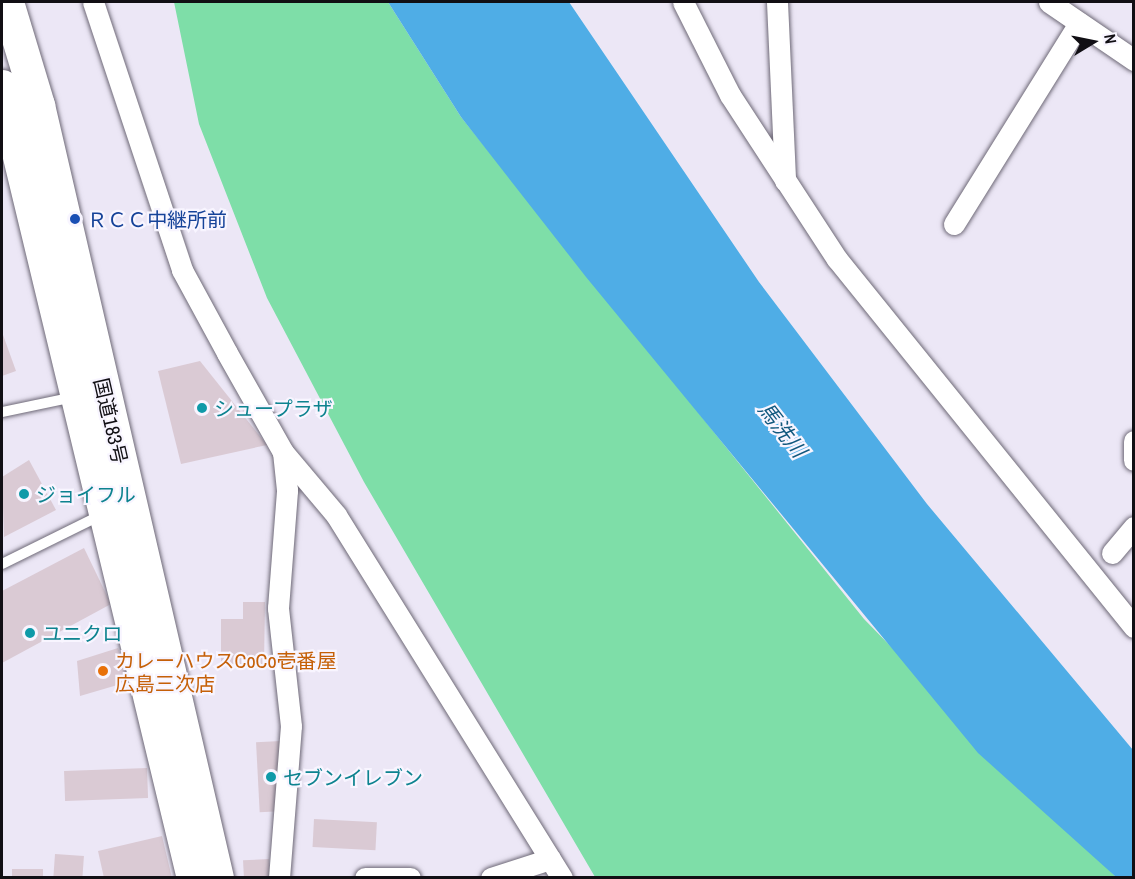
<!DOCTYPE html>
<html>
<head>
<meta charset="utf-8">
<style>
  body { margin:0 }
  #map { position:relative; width:1135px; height:879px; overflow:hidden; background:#ece7f6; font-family:"Archivo Narrow","Noto Sans JP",sans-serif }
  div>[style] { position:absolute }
  .green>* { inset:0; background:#7edea8 }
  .water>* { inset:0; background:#4fade6 }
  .building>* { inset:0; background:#dacad4; transform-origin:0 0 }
  .roads { filter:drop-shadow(0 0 2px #6e6977) drop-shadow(0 0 2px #6e6977) }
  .lane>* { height:10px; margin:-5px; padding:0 5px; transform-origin:5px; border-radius:5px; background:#fff }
  .street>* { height:21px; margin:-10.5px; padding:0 10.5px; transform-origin:10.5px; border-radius:10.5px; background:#fff }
  .highway>* { height:33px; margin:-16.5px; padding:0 16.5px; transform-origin:16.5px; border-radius:16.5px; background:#fff }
  .dots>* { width:16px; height:16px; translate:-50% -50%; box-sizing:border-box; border:3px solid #f8f5ff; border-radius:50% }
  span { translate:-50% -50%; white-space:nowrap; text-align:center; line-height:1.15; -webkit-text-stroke:4.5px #f8f5ff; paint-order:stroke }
  .transit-label { font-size:20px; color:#164399 }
  .left { translate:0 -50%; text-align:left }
  .culture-label { font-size:20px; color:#0d838f }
  .street-label { font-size:20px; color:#110f14 }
  .food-label { font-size:20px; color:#c56008 }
  .water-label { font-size:21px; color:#11587e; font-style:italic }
  .frame { position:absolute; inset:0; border:3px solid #110f14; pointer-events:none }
  .north { position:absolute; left:1063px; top:12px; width:60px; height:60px; -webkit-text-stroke:4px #f8f5ff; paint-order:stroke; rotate:80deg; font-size:16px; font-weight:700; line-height:24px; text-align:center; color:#110f14 }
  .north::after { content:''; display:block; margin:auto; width:21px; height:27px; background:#110f14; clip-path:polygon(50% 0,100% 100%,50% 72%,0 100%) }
</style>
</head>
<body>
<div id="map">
  <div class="green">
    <i style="clip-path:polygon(174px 2px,388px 2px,461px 117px,864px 619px,1116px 877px,595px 877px,364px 482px,267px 298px,199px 124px)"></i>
  </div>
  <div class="water">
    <i style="clip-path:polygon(388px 2px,569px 2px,759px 282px,927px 504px,1133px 750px,1133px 877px,1116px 877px,978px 753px,586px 277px,461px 117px)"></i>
  </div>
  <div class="building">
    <i style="clip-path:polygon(2px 332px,16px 371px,2px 376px)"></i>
    <i style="clip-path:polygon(200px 361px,267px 445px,181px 464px,158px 371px)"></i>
    <i style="clip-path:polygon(29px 460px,56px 510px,4px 537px,2px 477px)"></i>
    <i style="clip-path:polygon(84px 548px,111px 604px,2px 663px,2px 591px)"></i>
    <i style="clip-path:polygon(243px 602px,265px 602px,264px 664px,221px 664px,221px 619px,243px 619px)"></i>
    <i style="clip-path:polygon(118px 648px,131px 681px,80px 696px,77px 661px)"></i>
    <i style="left:281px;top:741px;width:70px;height:25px;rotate:87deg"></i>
    <i style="left:147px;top:768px;width:30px;height:83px;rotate:88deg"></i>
    <i style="left:314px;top:819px;width:63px;height:28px;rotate:3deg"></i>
    <i style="clip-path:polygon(162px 836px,172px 878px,104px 878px,98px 851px)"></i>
    <i style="left:55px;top:854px;width:29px;height:24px;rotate:4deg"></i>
    <i style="left:269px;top:859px;width:19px;height:26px;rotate:87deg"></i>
    <i style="left:43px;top:869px;width:9px;height:31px;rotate:90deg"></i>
  </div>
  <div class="roads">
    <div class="lane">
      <i style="left:2px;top:412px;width:74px;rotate:-11.8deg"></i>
      <i style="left:2px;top:564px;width:113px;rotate:-26.3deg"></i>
    </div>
    <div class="street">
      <i style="left:93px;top:2px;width:282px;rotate:71.6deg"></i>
      <i style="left:182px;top:270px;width:94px;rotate:61.5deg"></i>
      <i style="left:227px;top:353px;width:114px;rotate:60.5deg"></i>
      <i style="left:283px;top:452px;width:82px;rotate:49.9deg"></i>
      <i style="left:336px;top:515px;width:428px;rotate:58.1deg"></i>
      <i style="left:683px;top:2px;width:104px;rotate:63.2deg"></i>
      <i style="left:730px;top:95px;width:196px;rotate:56.9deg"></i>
      <i style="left:837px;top:259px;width:473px;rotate:51.1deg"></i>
      <i style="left:777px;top:2px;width:179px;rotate:87.4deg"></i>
      <i style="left:1049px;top:2px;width:103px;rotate:34.3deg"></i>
      <i style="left:954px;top:224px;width:237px;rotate:-58.1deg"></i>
      <i style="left:1134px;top:441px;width:19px;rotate:90deg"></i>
      <i style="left:1112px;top:553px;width:34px;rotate:-50deg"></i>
      <i style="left:279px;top:878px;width:152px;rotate:-85.5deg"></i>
      <i style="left:291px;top:726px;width:119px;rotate:-96.3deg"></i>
      <i style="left:278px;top:608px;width:118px;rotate:-85.6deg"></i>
      <i style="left:287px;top:490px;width:38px;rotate:-96deg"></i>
      <i style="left:365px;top:878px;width:45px"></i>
      <i style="left:491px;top:878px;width:62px;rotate:-17.9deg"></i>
    </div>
    <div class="highway">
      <i style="left:7px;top:2px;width:108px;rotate:73.2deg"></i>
      <i style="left:38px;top:105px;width:793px;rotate:76.96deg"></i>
      <i style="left:2px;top:86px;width:815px;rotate:76.44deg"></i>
    </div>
  </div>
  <div class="dots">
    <i style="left:75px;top:219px;background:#1a4fb4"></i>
    <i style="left:202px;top:408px;background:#0f9aa8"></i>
    <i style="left:24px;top:494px;background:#0f9aa8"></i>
    <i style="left:30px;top:633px;background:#0f9aa8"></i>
    <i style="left:103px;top:671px;background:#e8710a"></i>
    <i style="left:271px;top:777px;background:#0f9aa8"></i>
  </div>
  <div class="transit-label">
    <span class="left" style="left:87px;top:219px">ＲＣＣ中継所前</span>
  </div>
  <div class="culture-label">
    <span class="left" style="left:214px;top:408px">シュープラザ</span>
    <span class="left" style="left:36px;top:494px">ジョイフル</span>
    <span class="left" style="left:42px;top:633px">ユニクロ</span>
    <span class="left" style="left:283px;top:777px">セブンイレブン</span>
  </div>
  <div class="street-label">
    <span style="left:111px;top:421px;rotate:77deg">国道183号</span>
  </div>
  <div class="food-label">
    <span class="left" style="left:115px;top:672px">カレーハウスCoCo壱番屋<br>広島三次店</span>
  </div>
  <div class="water-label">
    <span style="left:782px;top:430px;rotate:52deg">馬洗川</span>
  </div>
  <div class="frame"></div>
  <div class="north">N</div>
</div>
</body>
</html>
